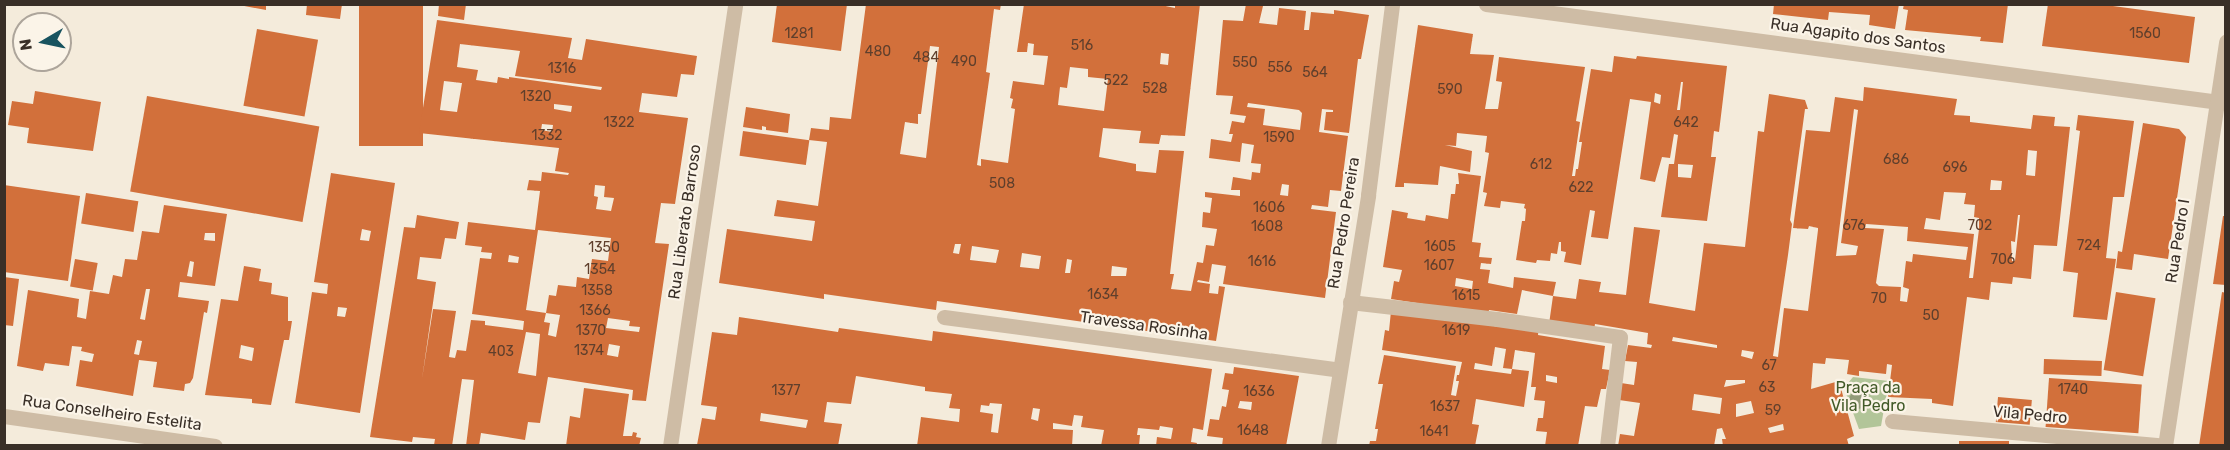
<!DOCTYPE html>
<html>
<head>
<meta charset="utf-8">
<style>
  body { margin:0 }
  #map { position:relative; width:2230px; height:450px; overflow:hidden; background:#f4ebdb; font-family:Rubik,sans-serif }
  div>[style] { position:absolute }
  .green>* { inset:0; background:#b2c599 }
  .building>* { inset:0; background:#d2703b; transform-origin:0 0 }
  .lane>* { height:15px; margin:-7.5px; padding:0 7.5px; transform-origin:7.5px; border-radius:7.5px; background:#cebca5 }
  .street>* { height:15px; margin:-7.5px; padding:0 7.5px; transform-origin:7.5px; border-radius:7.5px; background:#cebca5 }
  .trees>* { width:18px; height:18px; margin:-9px; border-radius:50%; background:#929b79 }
  span { translate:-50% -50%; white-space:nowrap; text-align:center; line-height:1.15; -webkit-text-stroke:4.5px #fbf4e8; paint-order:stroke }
  .number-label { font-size:14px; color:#5f3f2c }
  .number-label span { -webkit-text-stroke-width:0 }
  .street-label { font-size:16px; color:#392f27 }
  .park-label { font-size:16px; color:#425a28 }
  .frame { position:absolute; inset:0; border:6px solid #392f27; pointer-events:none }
  .north { position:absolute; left:12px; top:12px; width:60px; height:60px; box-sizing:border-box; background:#fbf4e8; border:2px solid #ada59b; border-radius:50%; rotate:261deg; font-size:16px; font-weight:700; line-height:24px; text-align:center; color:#392f27 }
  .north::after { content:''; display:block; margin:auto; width:21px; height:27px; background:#18535f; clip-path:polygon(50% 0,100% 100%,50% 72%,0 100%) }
</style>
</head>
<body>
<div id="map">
  <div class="green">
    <i style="clip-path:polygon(1853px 377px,1889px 381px,1881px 426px,1859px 429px,1844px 388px)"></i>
  </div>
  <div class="building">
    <i style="clip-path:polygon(234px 4px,266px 4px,266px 10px)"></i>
    <i style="clip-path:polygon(307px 4px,342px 4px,340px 19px,306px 15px)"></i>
    <i style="left:359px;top:4px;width:64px;height:142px"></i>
    <i style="clip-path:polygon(439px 4px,466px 4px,464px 20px,438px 16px)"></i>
    <i style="clip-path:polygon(777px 4px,847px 4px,841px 51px,772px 42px)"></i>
    <i style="clip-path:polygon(evenodd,866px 4px,1001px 4px,1000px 10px,994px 9px,986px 72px,990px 73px,977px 165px,981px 166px,981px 159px,1008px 163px,1015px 109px,1011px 108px,1013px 99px,1010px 98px,1013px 81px,1044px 85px,1048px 56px,1033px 55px,1034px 44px,1028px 43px,1027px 52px,1017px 52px,1024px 4px,1156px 4px,1175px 8px,1175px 4px,1200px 4px,1185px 136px,1161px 135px,1159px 144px,1139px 143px,1141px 131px,1103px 128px,1099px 157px,1136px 164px,1136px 171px,1156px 173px,1159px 150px,1184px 151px,1170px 274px,1174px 274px,1171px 289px,1191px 291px,1197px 262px,1203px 263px,1206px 245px,1214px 246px,1217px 229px,1202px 227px,1203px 212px,1210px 213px,1212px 198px,1205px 197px,1205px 192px,1240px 196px,1240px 190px,1231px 190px,1233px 177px,1251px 180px,1252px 172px,1260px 173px,1261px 164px,1251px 163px,1254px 145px,1242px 143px,1240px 162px,1209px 158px,1211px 139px,1231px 142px,1233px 134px,1229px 134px,1232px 121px,1244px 123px,1246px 116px,1230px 114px,1233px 96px,1216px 95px,1223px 20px,1243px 21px,1246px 4px,1263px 6px,1259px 23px,1277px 25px,1279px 8px,1306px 11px,1304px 30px,1309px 30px,1311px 12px,1334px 14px,1334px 10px,1369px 15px,1361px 59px,1358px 59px,1349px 133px,1324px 130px,1326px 112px,1333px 112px,1333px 110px,1322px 109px,1319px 132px,1348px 136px,1341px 191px,1330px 190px,1328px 207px,1312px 205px,1311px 209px,1336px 212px,1325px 298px,1223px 284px,1226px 266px,1212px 264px,1209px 282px,1198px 280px,1197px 282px,1210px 284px,1209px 293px,1218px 294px,1219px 286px,1225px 287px,1216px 341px,937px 301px,936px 310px,824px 294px,824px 299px,719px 283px,727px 229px,812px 241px,815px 221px,774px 216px,777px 200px,818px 206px,827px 142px,809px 140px,811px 128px,829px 130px,830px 117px,851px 119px,866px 4px,930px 46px,939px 47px,926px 158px,900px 154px,905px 122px,918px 124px,918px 114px,921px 114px,930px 46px,866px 4px,1161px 53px,1169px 54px,1168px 65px,1160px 64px,1161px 53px,866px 4px,1070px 67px,1088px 69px,1088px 77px,1108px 79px,1104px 111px,1058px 105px,1060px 87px,1067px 88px,1070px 67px,866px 4px,1248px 103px,1299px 110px,1302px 113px,1300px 130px,1263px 125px,1265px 109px,1247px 107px,1248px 103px,866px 4px,1282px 184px,1289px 185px,1288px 196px,1280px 195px,1282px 184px,866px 4px,955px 244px,961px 244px,959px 254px,953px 253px,955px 244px,866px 4px,972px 246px,999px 250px,996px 263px,970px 260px,972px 246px,866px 4px,1022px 253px,1041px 256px,1039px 269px,1020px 267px,1022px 253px,866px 4px,1067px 259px,1072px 260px,1070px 273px,1065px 273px,1067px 259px,866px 4px,1112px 266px,1127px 268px,1126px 276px,1111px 276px,1112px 266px)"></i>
    <i style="clip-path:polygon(1774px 4px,1899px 4px,1895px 29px,1869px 25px,1870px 15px,1829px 12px,1828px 20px,1773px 14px)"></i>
    <i style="clip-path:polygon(1904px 4px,2008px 4px,2003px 43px,1980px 41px,1981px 37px,1905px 30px,1908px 10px,1903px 9px)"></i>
    <i style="clip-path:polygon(2048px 4px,2098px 4px,2195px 17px,2189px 63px,2042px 46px)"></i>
    <i style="clip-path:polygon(evenodd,437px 20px,572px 38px,568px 58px,582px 60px,586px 39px,697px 56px,694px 75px,681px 74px,677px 97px,642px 93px,639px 112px,688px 118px,675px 204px,661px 203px,655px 243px,669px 244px,646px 401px,632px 400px,633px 390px,548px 377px,540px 423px,528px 422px,525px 440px,481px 433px,479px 446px,466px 446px,474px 380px,462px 379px,452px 446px,434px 445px,435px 439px,413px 437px,412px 442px,370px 437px,404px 227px,415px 228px,417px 215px,459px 222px,456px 239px,445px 238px,441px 259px,420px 257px,417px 279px,436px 282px,422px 379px,433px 309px,456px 311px,449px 357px,455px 358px,457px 350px,466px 351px,471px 320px,485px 321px,485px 325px,523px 330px,524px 321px,472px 314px,480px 258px,491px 259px,492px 253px,481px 252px,482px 247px,465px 245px,468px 222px,535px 230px,540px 191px,527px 190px,529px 180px,541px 181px,542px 172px,568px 175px,569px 173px,555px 171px,559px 148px,419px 133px,437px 20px,460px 44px,520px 51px,515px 76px,602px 87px,601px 90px,509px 77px,509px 79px,498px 77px,497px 83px,476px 80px,478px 70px,457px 67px,460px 44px,437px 20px,444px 81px,462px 83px,457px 112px,440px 110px,444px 81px,437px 20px,554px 104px,572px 106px,571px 112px,554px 109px,554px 104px,437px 20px,542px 124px,553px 125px,552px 132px,541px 130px,542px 124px,437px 20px,595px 185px,605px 186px,604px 197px,614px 198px,611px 211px,596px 209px,598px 197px,594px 196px,595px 185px,437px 20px,538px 230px,611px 238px,608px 261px,592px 259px,589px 279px,577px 277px,576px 287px,558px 285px,556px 296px,549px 295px,546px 313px,526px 310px,538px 230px,437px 20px,509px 255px,519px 257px,518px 263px,508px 262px,509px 255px,437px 20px,546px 313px,560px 315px,556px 337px,548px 335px,550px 323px,544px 322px,546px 313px,437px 20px,608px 318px,630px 321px,629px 326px,640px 327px,639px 332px,606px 328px,608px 318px,437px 20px,526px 332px,540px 334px,536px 376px,518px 373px,526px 332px,437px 20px,609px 344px,620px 346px,618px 357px,607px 355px,609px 344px)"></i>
    <i style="clip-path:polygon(evenodd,1418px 25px,1473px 34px,1470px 54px,1494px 55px,1485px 109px,1498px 109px,1502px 82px,1496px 81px,1499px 57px,1585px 67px,1576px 121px,1580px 122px,1572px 176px,1575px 176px,1576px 169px,1578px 169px,1582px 142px,1579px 142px,1591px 69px,1612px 72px,1614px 56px,1636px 59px,1637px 56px,1727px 66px,1719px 132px,1714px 131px,1711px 157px,1716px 157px,1707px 221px,1661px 217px,1669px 164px,1674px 164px,1678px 135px,1674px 134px,1670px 158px,1662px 157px,1655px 182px,1640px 179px,1651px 102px,1630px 99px,1608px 239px,1591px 237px,1595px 211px,1590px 210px,1581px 265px,1564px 262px,1566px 252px,1561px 251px,1561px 242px,1559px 242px,1557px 254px,1551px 253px,1550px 261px,1537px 260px,1536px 263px,1516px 260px,1522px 221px,1525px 221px,1526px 209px,1524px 208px,1525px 204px,1501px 201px,1500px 208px,1484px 206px,1487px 193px,1483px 192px,1489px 153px,1485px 152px,1487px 136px,1457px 133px,1456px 146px,1445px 145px,1472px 151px,1470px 172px,1440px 166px,1438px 185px,1404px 183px,1404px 187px,1395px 187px,1418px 25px,1681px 82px,1683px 82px,1680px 110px,1677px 110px,1681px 82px,1418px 25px,1655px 93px,1661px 95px,1660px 104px,1654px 102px,1655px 93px,1418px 25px,1678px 164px,1693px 165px,1691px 178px,1678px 177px,1678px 164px)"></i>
    <i style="left:257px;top:29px;width:62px;height:78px;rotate:10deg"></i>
    <i style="clip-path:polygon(evenodd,1864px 87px,1957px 99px,1954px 115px,1970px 116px,1970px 122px,2031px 129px,2033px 115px,2055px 117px,2054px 126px,2070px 127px,2057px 246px,2034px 245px,2031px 279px,2013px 277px,2012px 284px,1991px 282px,1989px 300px,1967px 297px,1953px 406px,1932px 403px,1932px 399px,1888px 397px,1892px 365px,1887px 364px,1886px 374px,1859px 371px,1859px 376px,1847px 374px,1849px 360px,1826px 358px,1825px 364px,1813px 363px,1811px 389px,1839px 381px,1854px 436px,1847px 439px,1849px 446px,1723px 446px,1722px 439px,1726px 439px,1722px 428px,1717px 429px,1714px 446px,1618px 446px,1620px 434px,1634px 436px,1640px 403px,1619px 400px,1621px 383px,1634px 385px,1637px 362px,1625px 361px,1628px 345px,1651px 348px,1652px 345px,1647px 344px,1648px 333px,1595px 324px,1594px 330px,1549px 324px,1553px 296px,1522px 290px,1517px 314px,1489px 310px,1488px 314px,1391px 299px,1394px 281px,1399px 282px,1402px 270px,1383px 267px,1392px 210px,1408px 213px,1407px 218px,1425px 221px,1426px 215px,1448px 219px,1451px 194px,1455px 194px,1456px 184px,1459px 184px,1458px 173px,1481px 176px,1472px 242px,1481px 243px,1479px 257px,1492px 258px,1491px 264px,1481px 263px,1480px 269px,1490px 270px,1488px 283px,1513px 288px,1514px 277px,1556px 282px,1553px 296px,1576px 299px,1579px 279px,1601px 282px,1599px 292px,1626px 295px,1634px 227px,1660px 230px,1649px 303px,1695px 311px,1704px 243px,1745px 247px,1758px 131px,1764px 132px,1769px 94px,1805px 100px,1808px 109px,1805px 109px,1790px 220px,1792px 224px,1788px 255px,1773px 356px,1778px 357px,1784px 308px,1808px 311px,1818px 230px,1818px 228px,1809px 226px,1808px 229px,1793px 228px,1806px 130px,1830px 132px,1835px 97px,1863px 101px,1864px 87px,1854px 109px,1858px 110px,1841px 243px,1858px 246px,1856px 255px,1836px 256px,1854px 109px,1864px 87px,2028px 150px,2037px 151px,2035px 176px,2026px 175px,2028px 150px,1864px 87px,1991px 180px,2002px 181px,2001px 190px,1990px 190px,1991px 180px,1864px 87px,1944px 192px,1966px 193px,1964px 204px,1975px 205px,1974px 217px,1979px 218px,1979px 229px,1973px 278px,1969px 278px,1974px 234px,1924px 229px,1926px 218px,1940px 220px,1944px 192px,1864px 87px,2018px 215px,2020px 215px,2015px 261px,2012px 261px,2011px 241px,2015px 242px,2018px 215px,1864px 87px,1866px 224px,1908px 227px,1907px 241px,1968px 247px,1966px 260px,1913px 254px,1912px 262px,1906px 261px,1903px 287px,1909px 289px,1907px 302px,1900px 301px,1901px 287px,1879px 286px,1876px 283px,1884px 229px,1865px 228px,1866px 224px,1864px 87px,1456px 278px,1473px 281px,1472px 289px,1455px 286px,1456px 278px,1864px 87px,1673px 337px,1717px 345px,1717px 348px,1672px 341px,1673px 337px,1864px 87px,1742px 350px,1754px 352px,1752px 359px,1741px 356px,1742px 350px,1864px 87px,1726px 380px,1745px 380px,1745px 383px,1724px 387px,1726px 380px,1864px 87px,1694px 394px,1722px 398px,1720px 414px,1692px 410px,1694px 394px,1864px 87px,1751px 401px,1754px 413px,1736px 417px,1736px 404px,1751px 401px,1864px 87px,1783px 424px,1784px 430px,1770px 433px,1768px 428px,1783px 424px)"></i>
    <i style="clip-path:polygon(35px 91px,101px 102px,93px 151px,27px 143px,29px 128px,8px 125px,12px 101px,33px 104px)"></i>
    <i style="left:147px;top:96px;width:175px;height:97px;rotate:10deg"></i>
    <i style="clip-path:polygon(746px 107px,790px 114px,788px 133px,766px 130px,766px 127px,762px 126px,762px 130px,743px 127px)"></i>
    <i style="clip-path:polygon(2078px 115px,2134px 121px,2124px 197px,2113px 197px,2106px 258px,2116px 259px,2107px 320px,2073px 317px,2078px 273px,2063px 271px,2080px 131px,2076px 130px)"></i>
    <i style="clip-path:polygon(2143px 123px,2179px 129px,2186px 137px,2168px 259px,2134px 254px,2132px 270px,2116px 268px,2118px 251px,2122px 252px)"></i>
    <i style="left:743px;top:131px;width:67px;height:25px;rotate:8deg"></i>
    <i style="clip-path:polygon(evenodd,331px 173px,395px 183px,360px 413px,295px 403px,312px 292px,327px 294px,328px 284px,314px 282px,331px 173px,362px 229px,371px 231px,369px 241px,360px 240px,362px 229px,331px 173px,338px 307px,347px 308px,345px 317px,337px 316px,338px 307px)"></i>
    <i style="clip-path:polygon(4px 185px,80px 196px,68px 281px,4px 272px)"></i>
    <i style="left:86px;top:193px;width:53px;height:31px;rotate:9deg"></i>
    <i style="clip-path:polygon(evenodd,164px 205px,227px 214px,215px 286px,180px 282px,178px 297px,209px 301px,207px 313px,204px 312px,193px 378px,190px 383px,185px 384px,184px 391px,153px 387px,157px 362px,139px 360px,133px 396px,76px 386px,80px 360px,92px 362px,94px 354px,81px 351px,82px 347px,72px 346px,69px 366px,45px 363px,43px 371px,17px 366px,28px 290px,79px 299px,77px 317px,86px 319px,90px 291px,109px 294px,113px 275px,122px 277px,125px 259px,137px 260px,142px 231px,159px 233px,164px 205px,205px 233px,215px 233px,215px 241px,204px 240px,205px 233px,164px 205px,190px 261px,194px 262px,192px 277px,187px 276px,190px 261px,164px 205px,146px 289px,150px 289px,145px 320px,140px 319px,146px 289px,164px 205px,137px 340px,142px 341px,139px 355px,134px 354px,137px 340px)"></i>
    <i style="clip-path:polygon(2223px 216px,2226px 216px,2226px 285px,2213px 284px)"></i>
    <i style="left:75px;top:259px;width:23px;height:28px;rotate:10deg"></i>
    <i style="clip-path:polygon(evenodd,244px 266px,261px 269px,259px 281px,272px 283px,271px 294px,288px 297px,288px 321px,292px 321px,289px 340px,284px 340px,271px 405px,252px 403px,252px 399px,205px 395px,221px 299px,238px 301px,244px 266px,241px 345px,254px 348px,252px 361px,239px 358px,241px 345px)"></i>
    <i style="clip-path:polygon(4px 277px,19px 279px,13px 326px,4px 325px)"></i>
    <i style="left:2116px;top:292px;width:40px;height:79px;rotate:9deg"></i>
    <i style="clip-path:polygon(2222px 292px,2226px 293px,2226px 446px,2199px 446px)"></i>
    <i style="clip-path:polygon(evenodd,1391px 311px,1539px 326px,1538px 335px,1605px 346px,1602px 369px,1610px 370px,1606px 389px,1601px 389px,1597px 407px,1585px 406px,1578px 446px,1545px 446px,1547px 432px,1536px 431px,1538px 418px,1543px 418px,1545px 401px,1534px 400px,1536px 387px,1531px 387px,1535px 353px,1515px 350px,1512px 369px,1503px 368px,1506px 349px,1495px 347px,1492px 366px,1475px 363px,1474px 369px,1511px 374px,1512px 369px,1529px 371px,1524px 407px,1476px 399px,1472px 424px,1479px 425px,1475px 446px,1369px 446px,1370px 441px,1376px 441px,1378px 429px,1375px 429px,1383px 384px,1378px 384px,1384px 355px,1456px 366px,1451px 395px,1456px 396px,1459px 381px,1456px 381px,1457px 375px,1459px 375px,1462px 362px,1382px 350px,1385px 330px,1389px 331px,1391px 311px,1546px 375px,1557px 377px,1557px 383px,1546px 381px,1546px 375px)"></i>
    <i style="clip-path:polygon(evenodd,739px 317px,838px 332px,839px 328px,932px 341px,933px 331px,1212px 369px,1203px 430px,1193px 428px,1191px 442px,1197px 443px,1196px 446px,1156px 446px,1157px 437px,1171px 439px,1173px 428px,1160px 426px,1159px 430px,1138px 428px,1137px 435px,1140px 435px,1139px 446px,1101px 446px,1104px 430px,1081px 427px,1083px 416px,1074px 415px,1072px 426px,1053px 423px,1053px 429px,1073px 430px,1072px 446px,917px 446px,921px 417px,959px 422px,960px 409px,949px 408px,952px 394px,925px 391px,925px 387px,856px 376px,851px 404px,827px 402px,824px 422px,842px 424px,838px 446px,697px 445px,702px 418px,715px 420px,717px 407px,701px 405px,712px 332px,737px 335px,739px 317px,990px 403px,1002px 404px,998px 433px,991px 432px,993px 414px,980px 412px,981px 405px,989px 406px,990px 403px,739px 317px,1033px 408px,1040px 409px,1038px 421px,1031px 419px,1033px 408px,739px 317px,761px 413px,808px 420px,806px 428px,760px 421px,761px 413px)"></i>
    <i style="left:2044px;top:359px;width:58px;height:15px;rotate:2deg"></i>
    <i style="clip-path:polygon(evenodd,1234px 367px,1299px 376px,1286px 446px,1222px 446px,1223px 438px,1207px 436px,1210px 419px,1219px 420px,1222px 406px,1226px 407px,1229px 390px,1222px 389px,1225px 373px,1233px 374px,1234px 367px,1240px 401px,1252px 402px,1251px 410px,1238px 408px,1240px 401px)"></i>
    <i style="left:2049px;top:378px;width:93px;height:49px;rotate:4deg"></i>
    <i style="clip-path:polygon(584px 388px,629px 394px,623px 436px,632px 436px,633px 432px,637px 433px,636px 437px,641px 438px,639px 446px,566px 446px,570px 416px,580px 418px)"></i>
    <i style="left:1998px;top:397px;width:34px;height:25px;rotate:5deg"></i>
    <i style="left:1959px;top:441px;width:50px;height:5px"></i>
  </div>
  <div class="lane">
    <i style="left:1350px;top:302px;width:148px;rotate:6.6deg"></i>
    <i style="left:1497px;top:319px;width:124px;rotate:8.3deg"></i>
    <i style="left:1620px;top:337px;width:110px;rotate:96.8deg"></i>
  </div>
  <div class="street">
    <i style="left:1486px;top:4px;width:747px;rotate:7.62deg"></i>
    <i style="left:944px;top:317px;width:399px;rotate:7.6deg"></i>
    <i style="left:4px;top:416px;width:213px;rotate:8.1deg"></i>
    <i style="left:1892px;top:421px;width:274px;rotate:5.2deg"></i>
    <i style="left:670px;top:446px;width:447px;rotate:-81.6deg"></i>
    <i style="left:1328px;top:446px;width:254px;rotate:-80.9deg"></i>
    <i style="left:1368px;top:195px;width:193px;rotate:-82.8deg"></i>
    <i style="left:2165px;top:446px;width:409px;rotate:-81.4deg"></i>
  </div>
  <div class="trees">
    <i style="left:1858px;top:400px"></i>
  </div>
  <div class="number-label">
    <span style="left:799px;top:34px">1281</span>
    <span style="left:2145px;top:34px">1560</span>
    <span style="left:1082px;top:46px">516</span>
    <span style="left:878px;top:52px">480</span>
    <span style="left:926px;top:58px">484</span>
    <span style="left:964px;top:62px">490</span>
    <span style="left:1245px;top:63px">550</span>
    <span style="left:1280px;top:68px">556</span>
    <span style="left:562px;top:69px">1316</span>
    <span style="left:1315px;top:73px">564</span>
    <span style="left:1116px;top:81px">522</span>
    <span style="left:1155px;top:89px">528</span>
    <span style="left:1450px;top:90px">590</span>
    <span style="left:536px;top:97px">1320</span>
    <span style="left:619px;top:123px">1322</span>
    <span style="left:1686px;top:123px">642</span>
    <span style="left:547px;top:136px">1332</span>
    <span style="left:1279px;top:138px">1590</span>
    <span style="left:1896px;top:160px">686</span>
    <span style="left:1541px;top:165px">612</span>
    <span style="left:1955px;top:168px">696</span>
    <span style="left:1002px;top:184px">508</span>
    <span style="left:1581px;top:188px">622</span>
    <span style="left:1269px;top:208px">1606</span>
    <span style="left:1854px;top:226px">676</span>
    <span style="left:1980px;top:226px">702</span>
    <span style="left:1267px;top:227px">1608</span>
    <span style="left:2089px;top:246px">724</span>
    <span style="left:1440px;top:247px">1605</span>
    <span style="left:604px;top:248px">1350</span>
    <span style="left:2003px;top:260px">706</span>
    <span style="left:1262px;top:262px">1616</span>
    <span style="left:1439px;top:266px">1607</span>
    <span style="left:600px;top:270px">1354</span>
    <span style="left:597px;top:291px">1358</span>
    <span style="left:1103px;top:295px">1634</span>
    <span style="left:1466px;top:296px">1615</span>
    <span style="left:1879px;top:299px">70</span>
    <span style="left:595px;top:311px">1366</span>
    <span style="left:1931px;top:316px">50</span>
    <span style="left:591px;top:331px">1370</span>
    <span style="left:1456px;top:331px">1619</span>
    <span style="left:589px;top:351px">1374</span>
    <span style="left:501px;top:352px">403</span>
    <span style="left:1769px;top:366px">67</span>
    <span style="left:1767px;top:388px">63</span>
    <span style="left:2073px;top:390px">1740</span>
    <span style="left:786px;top:391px">1377</span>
    <span style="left:1259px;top:392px">1636</span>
    <span style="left:1445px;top:407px">1637</span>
    <span style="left:1773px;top:411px">59</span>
    <span style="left:1253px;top:431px">1648</span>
    <span style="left:1434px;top:432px">1641</span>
  </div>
  <div class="street-label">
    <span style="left:1858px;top:36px;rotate:8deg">Rua Agapito dos Santos</span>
    <span style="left:685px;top:222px;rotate:-82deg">Rua Liberato Barroso</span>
    <span style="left:1344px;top:223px;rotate:-81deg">Rua Pedro Pereira</span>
    <span style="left:2178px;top:241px;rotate:-81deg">Rua Pedro I</span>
    <span style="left:1144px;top:326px;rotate:8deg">Travessa Rosinha</span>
    <span style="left:112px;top:413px;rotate:8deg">Rua Conselheiro Estelita</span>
    <span style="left:2030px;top:415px;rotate:5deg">Vila Pedro</span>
  </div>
  <div class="park-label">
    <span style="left:1868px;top:397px">Praça da<br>Vila Pedro</span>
  </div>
  <div class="frame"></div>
  <div class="north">N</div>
</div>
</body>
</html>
